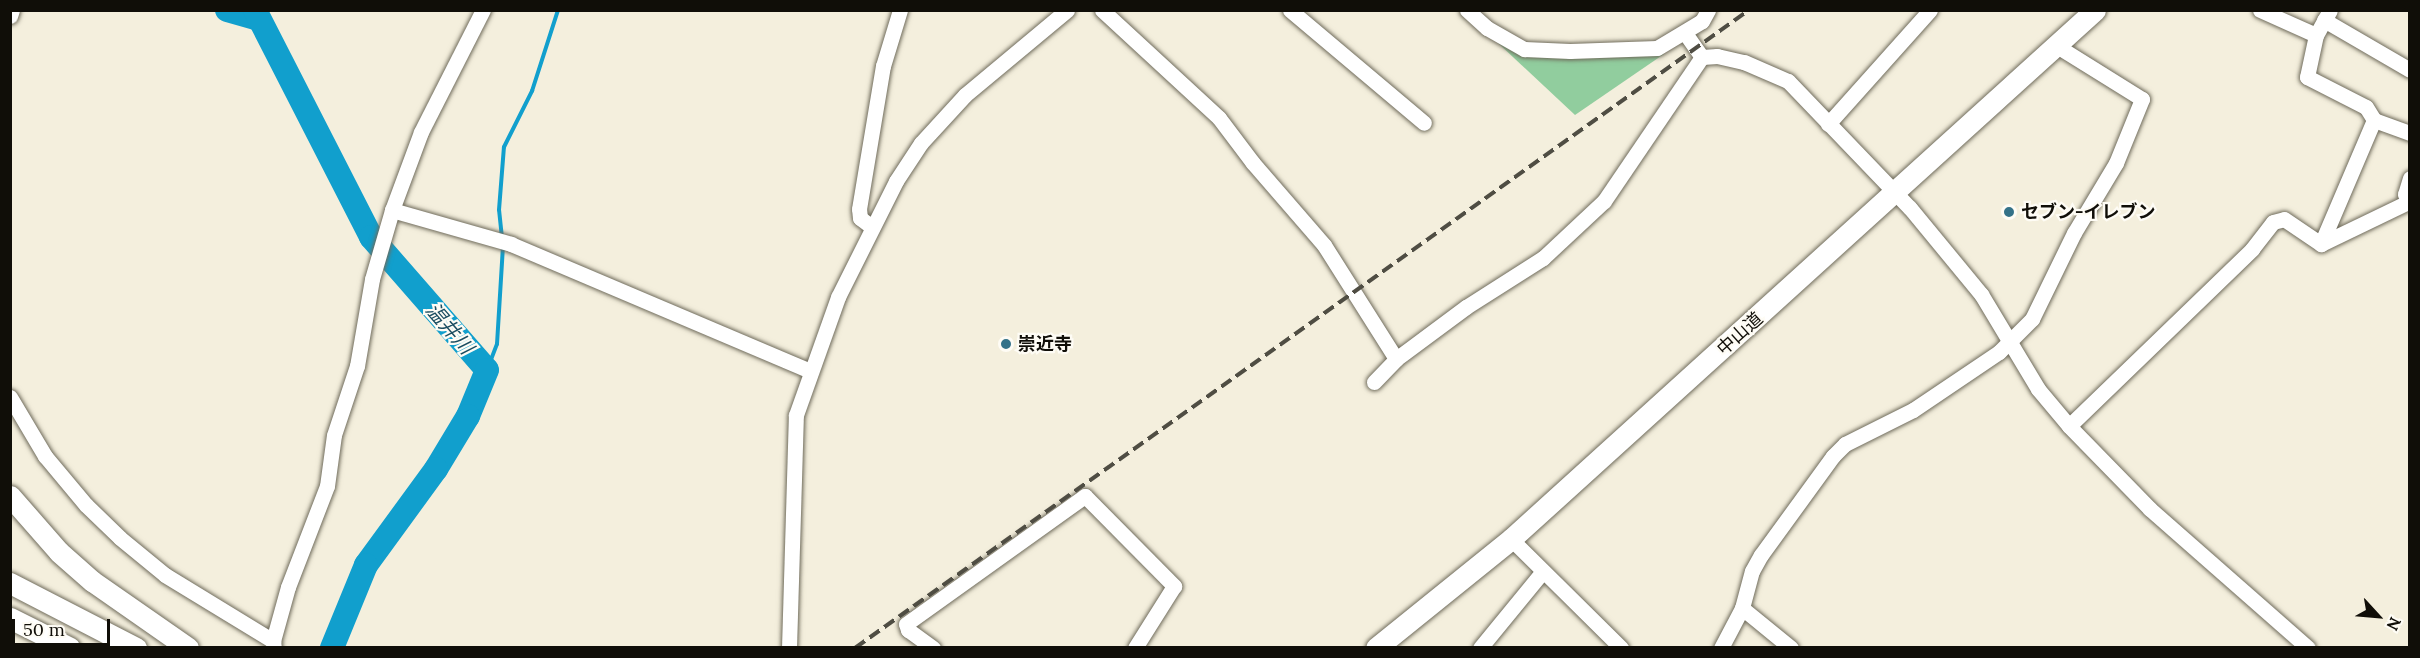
<!DOCTYPE html>
<html>
<head>
<meta charset="utf-8">
<style>
  body { margin:0 }
  #map { position:relative; width:2420px; height:658px; overflow:hidden; background:#f4efdd; font-family:Lora,"Noto Sans JP",serif }
  div>[style] { position:absolute }
  .green>* { inset:0; background:#91cd9e }
  .stream>* { height:4px; margin:-2px; padding:0 2px; transform-origin:2px; border-radius:2px; background:#119fcd }
  .river>* { height:24px; margin:-12px; padding:0 12px; transform-origin:12px; border-radius:12px; background:#119fcd }
  .roads { filter:drop-shadow(0 0 2px #6f6b5b) drop-shadow(0 0 2px #6f6b5b) }
  .minor>* { height:15px; margin:-7.5px; padding:0 7.5px; transform-origin:7.5px; border-radius:7.5px; background:#fff }
  .highway>* { height:21px; margin:-10.5px; padding:0 10.5px; transform-origin:10.5px; border-radius:10.5px; background:#fff }
  .rail>* { height:4px; margin-top:-2px; transform-origin:0; background:repeating-linear-gradient(90deg,#4f4d43 0 12px,transparent 0 18px) }
  .dots>* { width:16px; height:16px; translate:-50% -50%; box-sizing:border-box; border:3px solid #fefcf5; border-radius:50% }
  span { translate:-50% -50%; white-space:nowrap; text-align:center; line-height:1.15; -webkit-text-stroke:4.5px #fefcf5; paint-order:stroke }
  .poi-label { font-size:18px; color:#100e08; font-weight:700 }
  .left { translate:0 -50%; text-align:left }
  .street-label { font-size:18px; color:#100e08 }
  .water-label { font-size:20px; color:#1b4d61; font-style:italic }
  .frame { position:absolute; inset:0; border:12px solid #100e08; pointer-events:none }
  .north { position:absolute; left:2348px; top:586px; width:60px; height:60px; -webkit-text-stroke:4px #fefcf5; paint-order:stroke; rotate:116deg; font-size:16px; font-weight:700; line-height:24px; text-align:center; color:#100e08 }
  .north::after { content:''; display:block; margin:auto; width:21px; height:27px; background:#100e08; clip-path:polygon(50% 0,100% 100%,50% 72%,0 100%) }
  .scale { position:absolute; left:12px; top:619px; width:98px; height:27px; box-sizing:border-box; border:3px solid #100e08; border-top:0; padding-left:8px; font-size:18px; line-height:21px; white-space:nowrap; color:#100e08; -webkit-text-stroke:4px #fefcf5; paint-order:stroke }
</style>
</head>
<body>
<div id="map">
  <div class="green">
    <i style="clip-path:polygon(1498px 43px,1661px 51px,1664px 54px,1575px 115px)"></i>
  </div>
  <div class="stream">
    <i style="left:502px;top:238px;width:28px;rotate:-96deg"></i>
    <i style="left:499px;top:210px;width:63px;rotate:-85.5deg"></i>
    <i style="left:504px;top:147px;width:63px;rotate:-63.4deg"></i>
    <i style="left:532px;top:91px;width:85px;rotate:-72.2deg"></i>
    <i style="left:487px;top:370px;width:28px;rotate:-69deg"></i>
    <i style="left:497px;top:344px;width:98px;rotate:-86.5deg"></i>
  </div>
  <div class="river">
    <i style="left:227px;top:10px;width:32px;rotate:16deg"></i>
    <i style="left:255px;top:10px;width:255px;rotate:62.9deg"></i>
    <i style="left:371px;top:237px;width:176px;rotate:48.9deg"></i>
    <i style="left:487px;top:370px;width:50px;rotate:112.4deg"></i>
    <i style="left:468px;top:416px;width:62px;rotate:121.1deg"></i>
    <i style="left:436px;top:469px;width:119px;rotate:126.1deg"></i>
    <i style="left:366px;top:565px;width:90px;rotate:112.3deg"></i>
  </div>
  <div class="roads">
    <div class="minor">
      <i style="left:1102px;top:10px;width:159px;rotate:42.7deg"></i>
      <i style="left:1219px;top:118px;width:56px;rotate:52.9deg"></i>
      <i style="left:1253px;top:163px;width:108px;rotate:49.1deg"></i>
      <i style="left:1324px;top:245px;width:135px;rotate:57.7deg"></i>
      <i style="left:1290px;top:10px;width:175px;rotate:40.1deg"></i>
      <i style="left:1467px;top:10px;width:27px;rotate:42deg"></i>
      <i style="left:1487px;top:28px;width:43px;rotate:29.6deg"></i>
      <i style="left:1524px;top:49px;width:46px;rotate:2.5deg"></i>
      <i style="left:1570px;top:51px;width:87px;rotate:-2deg"></i>
      <i style="left:1657px;top:48px;width:52px;rotate:-31deg"></i>
      <i style="left:1702px;top:21px;width:13px;rotate:-61deg"></i>
      <i style="left:2260px;top:10px;width:61px;rotate:24.1deg"></i>
      <i style="left:2330px;top:10px;width:29px;rotate:119deg"></i>
      <i style="left:2316px;top:35px;width:43px;rotate:102.1deg"></i>
      <i style="left:2307px;top:77px;width:66px;rotate:27deg"></i>
      <i style="left:2366px;top:107px;width:15px;rotate:58deg"></i>
      <i style="left:2374px;top:120px;width:38px;rotate:20deg"></i>
      <i style="left:10px;top:16px;width:6px;rotate:-72deg"></i>
      <i style="left:2324px;top:20px;width:99px;rotate:30.2deg"></i>
      <i style="left:1685px;top:33px;width:29px;rotate:55deg"></i>
      <i style="left:1702px;top:57px;width:15px;rotate:-4deg"></i>
      <i style="left:1717px;top:56px;width:28px;rotate:13deg"></i>
      <i style="left:1744px;top:62px;width:48px;rotate:23.4deg"></i>
      <i style="left:1788px;top:81px;width:176px;rotate:46.2deg"></i>
      <i style="left:1910px;top:208px;width:112px;rotate:50.5deg"></i>
      <i style="left:1981px;top:294px;width:111px;rotate:59deg"></i>
      <i style="left:2038px;top:389px;width:48px;rotate:50deg"></i>
      <i style="left:2069px;top:426px;width:116px;rotate:45.7deg"></i>
      <i style="left:2150px;top:509px;width:210px;rotate:41.3deg"></i>
      <i style="left:1828px;top:124px;width:153px;rotate:-48.2deg"></i>
      <i style="left:2410px;top:178px;width:17px;rotate:107deg"></i>
      <i style="left:2405px;top:194px;width:6px;rotate:39deg"></i>
      <i style="left:392px;top:210px;width:124px;rotate:15.9deg"></i>
      <i style="left:511px;top:244px;width:325px;rotate:23deg"></i>
      <i style="left:872px;top:227px;width:15px;rotate:-143deg"></i>
      <i style="left:860px;top:218px;width:9px;rotate:-96deg"></i>
      <i style="left:859px;top:209px;width:145px;rotate:-80.5deg"></i>
      <i style="left:883px;top:66px;width:59px;rotate:-73.1deg"></i>
      <i style="left:2321px;top:244px;width:135px;rotate:-66.9deg"></i>
      <i style="left:1374px;top:382px;width:32px;rotate:-46deg"></i>
      <i style="left:1396px;top:359px;width:87px;rotate:-36.6deg"></i>
      <i style="left:1466px;top:307px;width:91px;rotate:-32.5deg"></i>
      <i style="left:1543px;top:258px;width:83px;rotate:-43.1deg"></i>
      <i style="left:1604px;top:201px;width:174px;rotate:-55.8deg"></i>
      <i style="left:10px;top:397px;width:69px;rotate:59.3deg"></i>
      <i style="left:45px;top:456px;width:64px;rotate:50.1deg"></i>
      <i style="left:86px;top:505px;width:47px;rotate:44.1deg"></i>
      <i style="left:120px;top:538px;width:58px;rotate:39.4deg"></i>
      <i style="left:165px;top:575px;width:127px;rotate:31.4deg"></i>
      <i style="left:273px;top:641px;width:7px;rotate:82deg"></i>
      <i style="left:2069px;top:426px;width:255px;rotate:-44deg"></i>
      <i style="left:2252px;top:249px;width:34px;rotate:-52deg"></i>
      <i style="left:2273px;top:222px;width:11px;rotate:-15deg"></i>
      <i style="left:2284px;top:219px;width:45px;rotate:34deg"></i>
      <i style="left:2321px;top:244px;width:99px;rotate:-25.8deg"></i>
      <i style="left:1511px;top:539px;width:155px;rotate:44.7deg"></i>
      <i style="left:1742px;top:608px;width:63px;rotate:39.2deg"></i>
      <i style="left:273px;top:641px;width:56px;rotate:-74.5deg"></i>
      <i style="left:288px;top:587px;width:108px;rotate:-68.9deg"></i>
      <i style="left:327px;top:486px;width:51px;rotate:-82.2deg"></i>
      <i style="left:334px;top:435px;width:73px;rotate:-71.6deg"></i>
      <i style="left:357px;top:366px;width:88px;rotate:-80.2deg"></i>
      <i style="left:372px;top:279px;width:72px;rotate:-73.8deg"></i>
      <i style="left:392px;top:210px;width:83px;rotate:-69.6deg"></i>
      <i style="left:421px;top:132px;width:137px;rotate:-63.1deg"></i>
      <i style="left:789px;top:648px;width:233px;rotate:-88.3deg"></i>
      <i style="left:796px;top:415px;width:125px;rotate:-70.4deg"></i>
      <i style="left:838px;top:297px;width:130px;rotate:-63.4deg"></i>
      <i style="left:896px;top:181px;width:45px;rotate:-56.7deg"></i>
      <i style="left:921px;top:143px;width:65px;rotate:-47.5deg"></i>
      <i style="left:965px;top:95px;width:133px;rotate:-39.8deg"></i>
      <i style="left:933px;top:648px;width:31px;rotate:-144deg"></i>
      <i style="left:908px;top:630px;width:6px;rotate:-108deg"></i>
      <i style="left:906px;top:624px;width:220px;rotate:-35.6deg"></i>
      <i style="left:1085px;top:496px;width:127px;rotate:45.3deg"></i>
      <i style="left:1174px;top:586px;width:73px;rotate:122.2deg"></i>
      <i style="left:1480px;top:648px;width:99px;rotate:-50.7deg"></i>
      <i style="left:1721px;top:648px;width:45px;rotate:-62.3deg"></i>
      <i style="left:1742px;top:608px;width:38px;rotate:-75deg"></i>
      <i style="left:1752px;top:571px;width:18px;rotate:-61deg"></i>
      <i style="left:1761px;top:555px;width:122px;rotate:-54deg"></i>
      <i style="left:1833px;top:456px;width:17px;rotate:-45deg"></i>
      <i style="left:1845px;top:444px;width:76px;rotate:-26.6deg"></i>
      <i style="left:1913px;top:410px;width:104px;rotate:-34deg"></i>
      <i style="left:1999px;top:352px;width:47px;rotate:-45deg"></i>
      <i style="left:2032px;top:319px;width:96px;rotate:-64deg"></i>
      <i style="left:2074px;top:233px;width:82px;rotate:-59deg"></i>
      <i style="left:2116px;top:163px;width:69px;rotate:-67.9deg"></i>
      <i style="left:2142px;top:99px;width:100px;rotate:-148.1deg"></i>
    </div>
    <div class="highway">
      <i style="left:10px;top:496px;width:74px;rotate:48.8deg"></i>
      <i style="left:59px;top:552px;width:44px;rotate:41.3deg"></i>
      <i style="left:92px;top:581px;width:117px;rotate:34.9deg"></i>
      <i style="left:10px;top:583px;width:142px;rotate:27.3deg"></i>
      <i style="left:10px;top:618px;width:67px;rotate:26.6deg"></i>
      <i style="left:1376px;top:648px;width:174px;rotate:-38.9deg"></i>
      <i style="left:1511px;top:539px;width:788px;rotate:-42.17deg"></i>
    </div>
  </div>
  <div class="rail">
    <i style="left:855px;top:648px;width:1098px;rotate:-35.51deg"></i>
  </div>
  <div class="dots">
    <i style="left:2009px;top:212px;background:#347288"></i>
    <i style="left:1006px;top:344px;background:#347288"></i>
  </div>
  <div class="poi-label">
    <span class="left" style="left:2021px;top:212px">セブン-イレブン</span>
    <span class="left" style="left:1018px;top:344px">崇近寺</span>
  </div>
  <div class="street-label">
    <span style="left:1740px;top:334px;rotate:-42deg">中山道</span>
  </div>
  <div class="water-label">
    <span style="left:450px;top:328px;rotate:49deg">温井川</span>
  </div>
  <div class="frame"></div>
  <div class="north">N</div>
  <div class="scale">50 m</div>
</div>
</body>
</html>
